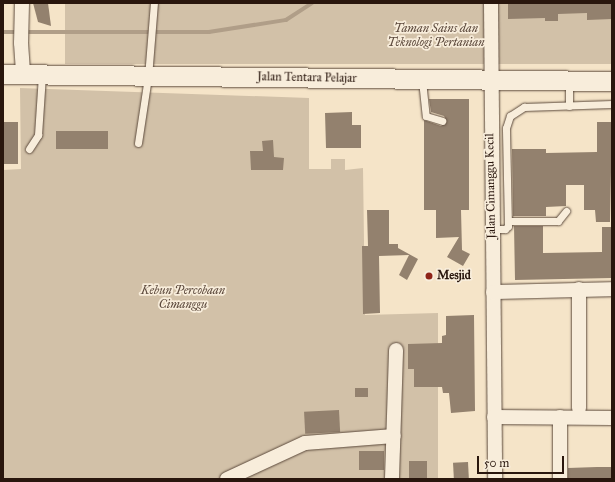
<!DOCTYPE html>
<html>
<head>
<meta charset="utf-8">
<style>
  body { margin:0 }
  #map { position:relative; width:615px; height:482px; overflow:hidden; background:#f5e4c8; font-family:"IM FELL Great Primer",serif }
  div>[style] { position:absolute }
  .green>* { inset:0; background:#d2c1a8; transform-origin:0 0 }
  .stream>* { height:3.5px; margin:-1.75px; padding:0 1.75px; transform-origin:1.75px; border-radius:1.75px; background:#b09e88 }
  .building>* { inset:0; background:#93816e; transform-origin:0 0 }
  .roads { filter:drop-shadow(0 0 1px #5c4a3c) drop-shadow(0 0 1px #5c4a3c) }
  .service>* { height:7px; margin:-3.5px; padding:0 3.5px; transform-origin:3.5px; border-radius:3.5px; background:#f8eddb }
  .minor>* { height:14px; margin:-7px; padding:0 7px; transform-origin:7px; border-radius:7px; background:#f8eddb }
  .secondary>* { height:19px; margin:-9.5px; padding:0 9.5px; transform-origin:9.5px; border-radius:9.5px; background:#f8eddb }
  .dots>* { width:11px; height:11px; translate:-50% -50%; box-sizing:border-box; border:2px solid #f8eddb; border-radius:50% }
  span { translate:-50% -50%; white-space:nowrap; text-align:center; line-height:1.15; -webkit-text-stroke:3.5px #f8eddb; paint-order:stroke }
  .park-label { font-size:12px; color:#5c493c; font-style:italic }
  .street-label { font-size:12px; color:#29160d }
  .poi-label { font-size:12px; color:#29160d; font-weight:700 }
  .left { translate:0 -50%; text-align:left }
  .frame { position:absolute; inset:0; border:4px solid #29160d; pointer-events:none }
  .scale { position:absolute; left:477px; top:456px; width:87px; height:18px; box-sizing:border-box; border:2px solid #29160d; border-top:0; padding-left:5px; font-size:12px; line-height:14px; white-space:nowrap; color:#29160d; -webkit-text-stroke:3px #f8eddb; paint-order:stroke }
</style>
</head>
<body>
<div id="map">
  <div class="green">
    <i style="left:65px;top:3px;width:547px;height:61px"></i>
    <i style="clip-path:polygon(20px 88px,309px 98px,309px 169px,331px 169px,331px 159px,345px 159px,345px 170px,363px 168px,365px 315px,438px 313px,438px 479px,3px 479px,3px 170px,21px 169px)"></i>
  </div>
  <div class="stream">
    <i style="left:3px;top:32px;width:15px"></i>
    <i style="left:24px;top:32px;width:185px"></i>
    <i style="left:209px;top:32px;width:78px;rotate:-8.9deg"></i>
    <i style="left:286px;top:20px;width:31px;rotate:-33deg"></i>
  </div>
  <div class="building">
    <i style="clip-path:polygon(33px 3px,48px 3px,51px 26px,38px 22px)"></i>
    <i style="clip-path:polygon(508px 3px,612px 3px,612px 19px,587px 20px,587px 13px,558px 14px,558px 21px,545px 21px,545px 18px,508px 19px)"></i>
    <i style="clip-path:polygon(429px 99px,469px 99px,469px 210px,461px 210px,462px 250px,470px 254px,463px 266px,447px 257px,459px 237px,436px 238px,436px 210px,424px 210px,424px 120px,441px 126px,447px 122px,444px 116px,431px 112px)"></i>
    <i style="clip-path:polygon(352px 112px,352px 125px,361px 125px,361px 148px,326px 148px,325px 113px)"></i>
    <i style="left:3px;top:122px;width:15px;height:42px"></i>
    <i style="clip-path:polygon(597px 122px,612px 122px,610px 222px,596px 222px,595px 210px,584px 210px,584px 185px,566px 185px,566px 206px,546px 207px,546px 216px,513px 216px,512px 149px,546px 149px,546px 153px,597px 152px)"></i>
    <i style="left:108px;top:131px;width:18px;height:52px;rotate:90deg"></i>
    <i style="clip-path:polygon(273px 140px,274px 157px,284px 158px,283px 170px,251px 170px,250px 151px,263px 151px,262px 141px)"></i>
    <i style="clip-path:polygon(367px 210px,389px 210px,389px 244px,398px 244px,398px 248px,418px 259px,407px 280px,399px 275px,409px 255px,379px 256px,380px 313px,363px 314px,362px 246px,368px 246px)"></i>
    <i style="clip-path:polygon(514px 226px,543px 226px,543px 253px,602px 252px,602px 227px,612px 227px,612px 278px,515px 280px)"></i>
    <i style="clip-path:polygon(474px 315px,475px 411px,451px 413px,449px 393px,443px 393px,442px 387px,414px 387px,414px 369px,408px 369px,408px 344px,442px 343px,442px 336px,446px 335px,446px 316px)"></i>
    <i style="left:368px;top:388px;width:9px;height:13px;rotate:90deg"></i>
    <i style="left:339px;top:410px;width:22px;height:35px;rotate:87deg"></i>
    <i style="left:384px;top:451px;width:19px;height:25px;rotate:90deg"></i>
    <i style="left:427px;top:461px;width:18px;height:18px;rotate:90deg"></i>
    <i style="left:468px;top:462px;width:17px;height:15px;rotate:87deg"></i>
    <i style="clip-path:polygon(597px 467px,612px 467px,612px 479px,568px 479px,568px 468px)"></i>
  </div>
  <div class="roads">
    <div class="service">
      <i style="left:422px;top:80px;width:36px;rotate:84deg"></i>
      <i style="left:426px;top:116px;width:17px;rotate:17deg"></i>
      <i style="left:569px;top:80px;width:26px;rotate:90deg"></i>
      <i style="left:138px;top:143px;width:67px;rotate:-81.4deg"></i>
      <i style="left:148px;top:77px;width:74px;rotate:-85.4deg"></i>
      <i style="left:29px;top:149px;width:17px;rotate:-57deg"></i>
      <i style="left:38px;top:135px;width:60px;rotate:-86.2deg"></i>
      <i style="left:508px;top:221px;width:50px"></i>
      <i style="left:558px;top:221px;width:13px;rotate:-51deg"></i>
      <i style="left:492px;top:229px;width:13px"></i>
      <i style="left:505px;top:229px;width:4px;rotate:-45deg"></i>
      <i style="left:508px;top:226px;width:98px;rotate:-91.2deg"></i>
      <i style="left:506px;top:128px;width:13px;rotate:-72deg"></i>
      <i style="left:510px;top:116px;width:17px;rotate:-33deg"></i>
      <i style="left:524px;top:107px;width:88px;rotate:-2deg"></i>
    </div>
    <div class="minor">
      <i style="left:22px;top:3px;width:40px;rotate:91.4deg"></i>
      <i style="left:21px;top:43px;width:31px;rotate:86deg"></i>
      <i style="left:491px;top:3px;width:476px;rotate:89.5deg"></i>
      <i style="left:579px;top:289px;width:119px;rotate:90deg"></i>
      <i style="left:493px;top:292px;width:119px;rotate:-1.4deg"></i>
      <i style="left:494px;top:417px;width:118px;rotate:0.5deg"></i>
      <i style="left:227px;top:479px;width:86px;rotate:-24.8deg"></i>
      <i style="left:305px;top:443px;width:89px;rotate:-4.5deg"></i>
      <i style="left:392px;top:479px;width:129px;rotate:-88.2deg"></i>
      <i style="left:560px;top:479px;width:62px;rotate:-90deg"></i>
    </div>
    <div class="secondary">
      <i style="left:3px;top:74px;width:609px;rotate:0.66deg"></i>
    </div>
  </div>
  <div class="dots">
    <i style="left:429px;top:276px;background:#8f2418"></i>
  </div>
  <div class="park-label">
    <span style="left:436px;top:36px">Taman Sains dan<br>Teknologi Pertanian</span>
    <span style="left:183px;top:298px">Kebun Percobaan<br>Cimanggu</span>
  </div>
  <div class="street-label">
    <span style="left:307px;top:78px;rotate:1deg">Jalan Tentara Pelajar</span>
    <span style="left:491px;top:186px;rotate:-91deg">Jalan Cimanggu Kecil</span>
  </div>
  <div class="poi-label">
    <span class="left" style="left:437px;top:276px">Mesjid</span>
  </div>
  <div class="frame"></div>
  <div class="scale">50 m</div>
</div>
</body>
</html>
